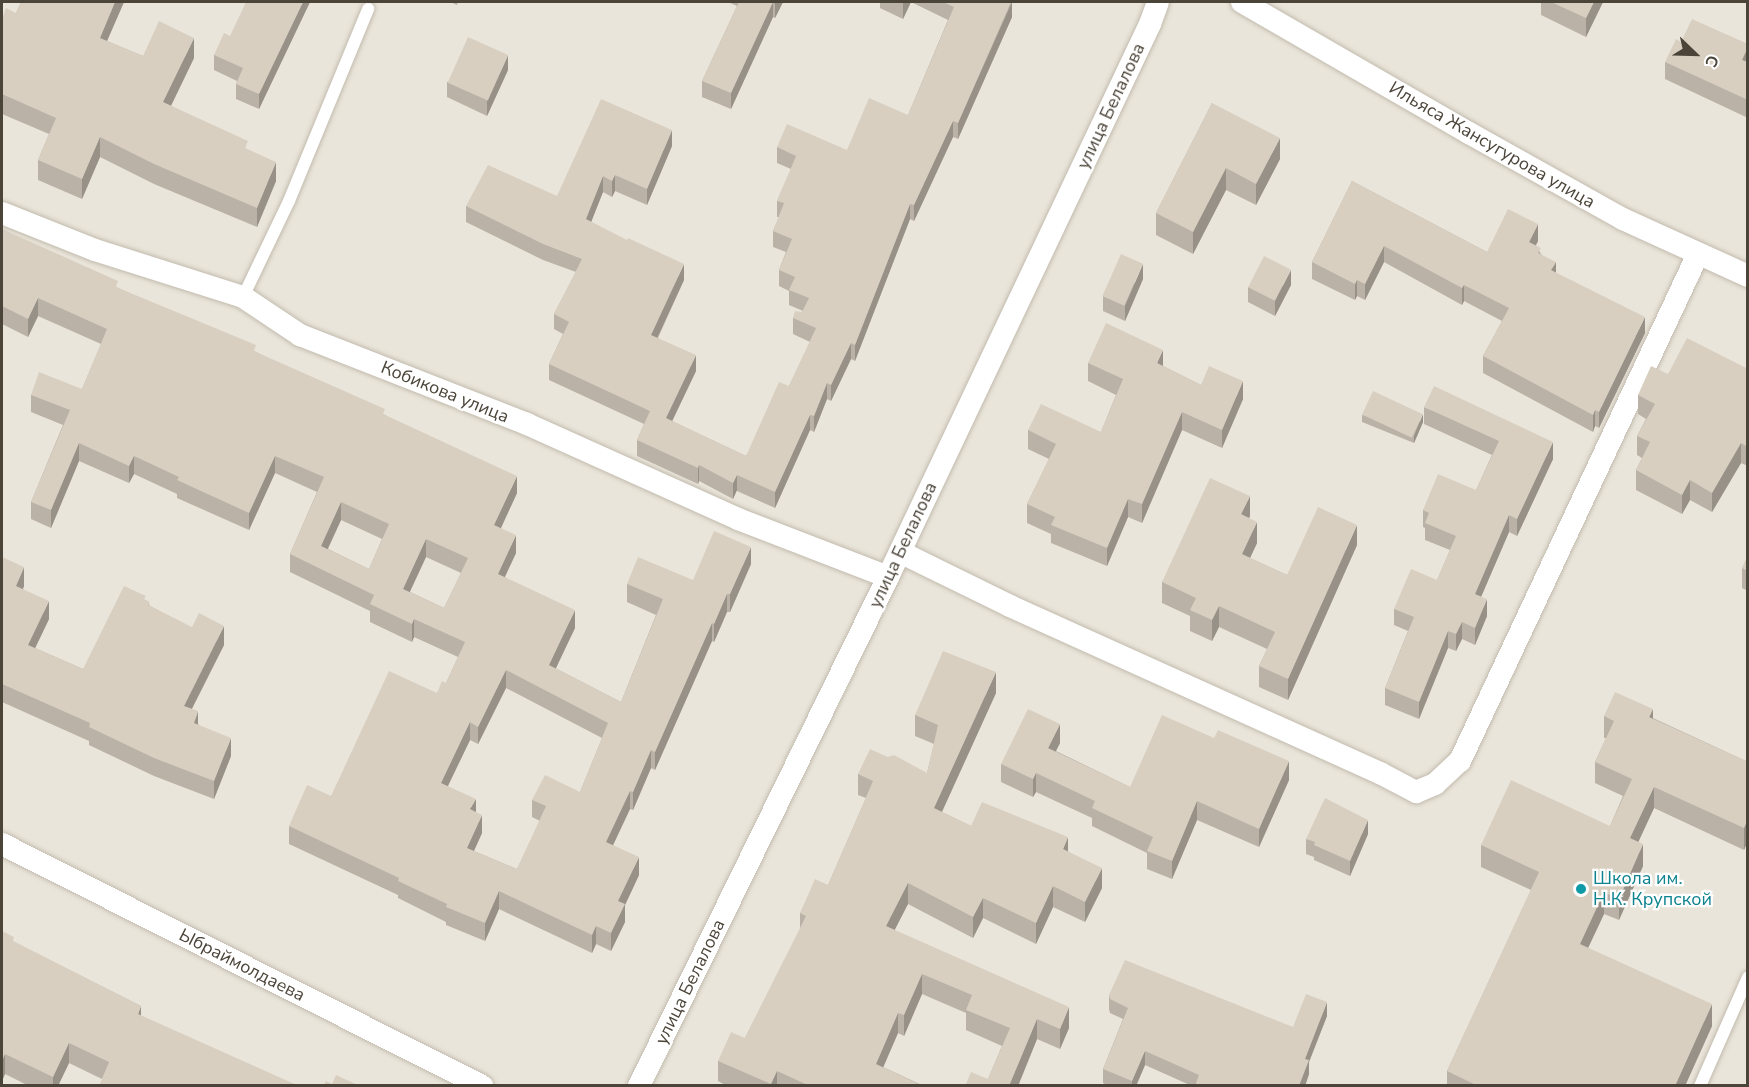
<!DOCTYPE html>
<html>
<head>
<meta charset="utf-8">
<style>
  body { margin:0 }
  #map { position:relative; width:1749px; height:1087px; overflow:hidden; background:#f6f3ec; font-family:"Nunito Sans",sans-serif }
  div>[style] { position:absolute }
  .residential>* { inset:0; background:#eae5da; transform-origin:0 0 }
  .roads { filter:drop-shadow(0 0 2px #c2bbae) drop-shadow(0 0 2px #c2bbae) }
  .service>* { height:12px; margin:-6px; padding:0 6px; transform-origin:6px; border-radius:6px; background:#fff }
  .minor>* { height:22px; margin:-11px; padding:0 11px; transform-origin:11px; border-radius:11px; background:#fff }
  .wall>* { inset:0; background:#bab2a6 }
  .shaded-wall>* { inset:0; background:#979187 }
  .building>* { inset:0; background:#d8cfc1; transform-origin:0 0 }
  .dots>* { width:16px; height:16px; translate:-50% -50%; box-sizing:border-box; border:3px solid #fff; border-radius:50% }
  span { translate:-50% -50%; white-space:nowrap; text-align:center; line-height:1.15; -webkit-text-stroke:4.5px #fff; paint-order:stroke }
  .street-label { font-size:18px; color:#4b4439 }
  .culture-label { font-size:18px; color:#0d838f }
  .left { translate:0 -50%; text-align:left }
  .frame { position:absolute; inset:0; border:3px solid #4b4439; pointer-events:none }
  .north { position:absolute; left:1665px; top:24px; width:60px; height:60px; -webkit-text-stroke:4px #fff; paint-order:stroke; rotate:113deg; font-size:16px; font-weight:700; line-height:24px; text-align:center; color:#4b4439 }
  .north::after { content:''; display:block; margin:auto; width:21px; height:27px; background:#4b4439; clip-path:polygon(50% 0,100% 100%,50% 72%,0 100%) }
</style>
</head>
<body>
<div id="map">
  <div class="residential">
    <i style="left:2px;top:2px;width:1745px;height:1083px"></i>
  </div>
  <div class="roads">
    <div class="service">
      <i style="left:243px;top:297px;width:106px;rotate:-64.4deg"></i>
      <i style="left:289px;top:201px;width:208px;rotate:-67.6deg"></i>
      <i style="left:1700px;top:1086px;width:119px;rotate:-66.2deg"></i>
    </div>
    <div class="minor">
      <i style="left:1242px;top:2px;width:262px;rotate:30deg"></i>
      <i style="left:1469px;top:133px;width:176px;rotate:29.2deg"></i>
      <i style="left:1623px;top:219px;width:137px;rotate:24.5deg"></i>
      <i style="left:2px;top:213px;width:100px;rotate:21.7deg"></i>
      <i style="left:95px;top:250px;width:155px;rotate:17.6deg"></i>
      <i style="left:243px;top:297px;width:69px;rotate:33.7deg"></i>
      <i style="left:300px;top:335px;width:244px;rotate:21.4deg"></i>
      <i style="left:527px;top:424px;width:231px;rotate:24.2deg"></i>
      <i style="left:738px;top:519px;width:161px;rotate:21.1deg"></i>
      <i style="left:900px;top:552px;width:123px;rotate:26.1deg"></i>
      <i style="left:1010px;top:606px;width:406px;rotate:24.3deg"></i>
      <i style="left:1380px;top:773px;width:41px;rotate:27.8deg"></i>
      <i style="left:1416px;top:792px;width:21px;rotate:-23deg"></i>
      <i style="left:1435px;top:784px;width:34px;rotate:-43deg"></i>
      <i style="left:1460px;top:761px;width:560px;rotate:-64.85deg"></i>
      <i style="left:2px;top:844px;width:538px;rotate:26.76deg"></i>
      <i style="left:639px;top:1086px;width:567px;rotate:-63.93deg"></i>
      <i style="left:888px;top:577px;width:612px;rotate:-64.65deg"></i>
      <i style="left:1150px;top:24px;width:23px;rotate:-70deg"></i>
    </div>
  </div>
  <div class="wall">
    <i style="clip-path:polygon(21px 2px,124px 2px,107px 41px,143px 56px,194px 58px,171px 106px,248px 150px,276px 181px,257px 227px,154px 184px,100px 157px,82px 199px,38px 180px,38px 160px,49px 134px,2px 114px,2px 19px,16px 13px)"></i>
    <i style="clip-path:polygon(310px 2px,259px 109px,236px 99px,236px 84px,237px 81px,214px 70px,214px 55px,230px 36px)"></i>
    <i style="clip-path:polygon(450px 2px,458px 2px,457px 5px)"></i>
    <i style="clip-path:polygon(728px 2px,783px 2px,775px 18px,773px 17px,731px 109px,702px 97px,702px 81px,737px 6px)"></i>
    <i style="clip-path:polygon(880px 2px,1012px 2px,1012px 17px,958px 139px,953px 137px,914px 221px,910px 219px,855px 361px,851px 359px,831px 401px,827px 399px,814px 432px,810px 430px,775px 508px,737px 491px,737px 490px,733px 499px,699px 481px,698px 484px,637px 456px,637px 440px,644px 424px,549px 380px,549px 364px,563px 334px,554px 329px,554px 314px,576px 272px,543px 260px,466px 222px,466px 206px,557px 196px,672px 146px,647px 205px,615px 191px,612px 197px,603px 192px,591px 222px,684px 280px,658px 338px,696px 371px,672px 421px,746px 456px,789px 386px,810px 342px,793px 334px,793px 318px,803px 311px,789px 305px,789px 291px,779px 286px,779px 270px,786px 252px,773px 247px,773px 231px,779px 217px,777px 217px,777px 201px,791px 169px,777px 163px,777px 147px,847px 150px,908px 115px,948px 20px,911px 2px,903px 19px,880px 8px)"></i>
    <i style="clip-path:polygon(1538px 2px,1603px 2px,1586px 37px,1541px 15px,1541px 3px)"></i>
    <i style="clip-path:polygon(1748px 44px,1748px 118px,1665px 79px,1665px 62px)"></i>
    <i style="clip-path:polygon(508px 70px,487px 116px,447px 97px,447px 82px)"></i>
    <i style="clip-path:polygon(1212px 103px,1280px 159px,1256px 205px,1226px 190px,1193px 254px,1156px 235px,1156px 213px)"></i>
    <i style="clip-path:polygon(1352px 181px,1487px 252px,1538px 241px,1536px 245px,1541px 254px,1556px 273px,1645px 333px,1599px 428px,1595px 426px,1593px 432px,1483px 373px,1483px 356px,1502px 321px,1464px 301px,1462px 305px,1384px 262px,1365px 300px,1357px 296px,1355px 300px,1312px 279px,1312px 262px)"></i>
    <i style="clip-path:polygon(evenodd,2px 229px,118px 288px,256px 352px,385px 415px,517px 493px,501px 528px,516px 553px,505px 577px,575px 628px,555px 668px,621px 702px,656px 615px,627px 602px,627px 584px,693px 580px,751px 564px,730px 612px,727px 612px,714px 642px,712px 641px,655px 770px,651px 768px,633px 810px,630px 809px,613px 845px,639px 875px,625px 905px,625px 922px,611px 951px,596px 944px,592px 953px,499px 909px,485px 941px,446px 925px,446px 922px,398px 898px,398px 895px,289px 844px,289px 826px,331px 796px,437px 693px,446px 683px,458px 657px,414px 637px,412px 642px,370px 622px,370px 611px,290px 572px,290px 554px,317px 492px,275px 473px,249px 530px,177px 498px,177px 494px,134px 474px,129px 483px,79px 461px,51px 528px,31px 519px,31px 502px,63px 425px,31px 412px,31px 395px,82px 389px,101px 344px,38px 316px,28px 337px,2px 324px,2px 229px,341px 520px,382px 539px,369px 569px,328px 549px,341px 520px,2px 229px,426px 557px,461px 573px,444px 608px,410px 592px,426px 557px,2px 229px,506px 688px,602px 738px,580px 792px,532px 800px,532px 817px,540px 821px,517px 869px,474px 851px,482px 833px,476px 812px,448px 786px,470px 740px,478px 744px,506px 688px)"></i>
    <i style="clip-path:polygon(1143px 279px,1125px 321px,1103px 311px,1103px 296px)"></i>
    <i style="clip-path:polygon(1291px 285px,1275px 316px,1248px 302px,1248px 287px)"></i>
    <i style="clip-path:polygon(1088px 363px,1163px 366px,1201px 385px,1243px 399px,1222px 448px,1182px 430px,1142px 523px,1128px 517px,1107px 566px,1051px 543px,1051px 534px,1027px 523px,1027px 504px,1049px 459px,1028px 449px,1028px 430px,1101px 432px,1116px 395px,1088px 381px)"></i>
    <i style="clip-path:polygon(1748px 369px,1748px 466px,1741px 463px,1712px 512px,1690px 500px,1682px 514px,1636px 490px,1636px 470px,1642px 458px,1637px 455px,1637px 436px,1646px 419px,1638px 414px,1638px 395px,1668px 374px)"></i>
    <i style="clip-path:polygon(1424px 407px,1553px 459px,1517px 536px,1509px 532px,1481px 597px,1487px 616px,1475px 645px,1462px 639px,1456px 651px,1448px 648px,1419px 719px,1385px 705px,1385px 688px,1408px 631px,1394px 625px,1394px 609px,1437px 580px,1450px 550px,1425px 540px,1425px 528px,1423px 527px,1423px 510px,1476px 490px,1492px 455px,1424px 424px)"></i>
    <i style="clip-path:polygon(1362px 415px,1423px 422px,1414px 443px,1362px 422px)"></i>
    <i style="clip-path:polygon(1250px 516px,1249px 518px,1257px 543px,1250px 558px,1287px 575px,1357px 545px,1288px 700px,1259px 687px,1259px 666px,1267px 649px,1219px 627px,1212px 641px,1190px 631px,1190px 616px,1162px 603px,1162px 582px)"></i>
    <i style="clip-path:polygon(1748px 556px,1748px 591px,1742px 588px,1742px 568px)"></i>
    <i style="clip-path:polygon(2px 557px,24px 586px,23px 589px,49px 619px,35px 648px,83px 669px,146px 600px,150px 606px,224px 645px,192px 709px,198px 724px,231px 756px,214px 799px,154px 776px,89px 745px,89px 741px,2px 702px)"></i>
    <i style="clip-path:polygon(996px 693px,942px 812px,971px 826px,1068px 851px,1102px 888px,1085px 922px,1053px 907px,1036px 944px,983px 918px,973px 938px,908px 904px,894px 930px,1069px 1028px,1060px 1049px,1037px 1039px,1018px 1086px,965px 1086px,988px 1079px,1002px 1046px,966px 1030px,966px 1013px,922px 994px,904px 1036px,898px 1033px,883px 1067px,924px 1086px,727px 1086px,718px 1081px,718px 1061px,745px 1038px,800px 929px,800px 913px,828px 885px,866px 798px,858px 795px,858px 774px,927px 773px,934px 744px,915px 736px,915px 715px)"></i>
    <i style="clip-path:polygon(1604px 716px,1653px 718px,1748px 762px,1748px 841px,1744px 850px,1654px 808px,1638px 842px,1643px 866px,1619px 920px,1604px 914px,1588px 948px,1712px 1026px,1685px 1086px,1447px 1086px,1447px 1071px,1531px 890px,1481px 867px,1481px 845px,1610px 826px,1623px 796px,1595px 783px,1595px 762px,1606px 738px,1604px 738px)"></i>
    <i style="clip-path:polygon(1060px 743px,1056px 751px,1130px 787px,1289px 780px,1259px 847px,1197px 820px,1172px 879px,1147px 869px,1147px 853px,1092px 826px,1092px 818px,1036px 792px,1033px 797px,1001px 782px,1001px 764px)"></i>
    <i style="clip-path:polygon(1368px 834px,1350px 876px,1314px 860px,1314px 857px,1306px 854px,1306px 839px)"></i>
    <i style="clip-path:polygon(2px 931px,14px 942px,141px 1006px,102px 1079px,69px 1063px,58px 1086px,29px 1086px,5px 1074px,2px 1081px)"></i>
    <i style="clip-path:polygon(1109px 995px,1293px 1027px,1327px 1016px,1309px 1062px,1309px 1074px,1305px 1086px,1192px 1086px,1145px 1065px,1136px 1086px,1109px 1086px,1103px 1083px,1103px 1069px,1123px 1019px,1110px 1013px,1109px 1009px)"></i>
  </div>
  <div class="shaded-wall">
    <i style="clip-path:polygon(115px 2px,124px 2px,100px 57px,100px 38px)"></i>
    <i style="clip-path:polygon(303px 2px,310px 2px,259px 109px,259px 94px)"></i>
    <i style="clip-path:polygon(773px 2px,773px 17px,731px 109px,731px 93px)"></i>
    <i style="clip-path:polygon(775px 2px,783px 2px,775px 18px)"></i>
    <i style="clip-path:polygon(904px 2px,911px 2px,903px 19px,903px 3px)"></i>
    <i style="clip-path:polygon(1012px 2px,1012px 17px,958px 139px,958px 123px)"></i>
    <i style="clip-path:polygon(1594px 2px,1603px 2px,1586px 37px,1586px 18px)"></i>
    <i style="clip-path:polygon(194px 38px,194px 58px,163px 122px,163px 102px)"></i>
    <i style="clip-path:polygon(1748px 47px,1748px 64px,1742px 60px)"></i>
    <i style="clip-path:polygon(508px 55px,508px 70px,487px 116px,487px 101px)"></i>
    <i style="clip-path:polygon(953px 121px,953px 137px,914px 221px,914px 205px)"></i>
    <i style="clip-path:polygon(672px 130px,672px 146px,647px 205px,647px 189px)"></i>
    <i style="clip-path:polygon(100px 137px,100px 157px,82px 199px,82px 179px)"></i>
    <i style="clip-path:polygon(1280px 138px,1280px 159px,1256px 205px,1256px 184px)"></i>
    <i style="clip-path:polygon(276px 162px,276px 181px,257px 227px,257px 208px)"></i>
    <i style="clip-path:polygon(1226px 168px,1226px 190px,1193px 254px,1193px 232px)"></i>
    <i style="clip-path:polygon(615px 175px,615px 191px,612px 197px,612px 181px)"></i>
    <i style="clip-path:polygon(603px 176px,603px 192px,586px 235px,586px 219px)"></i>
    <i style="clip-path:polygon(910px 204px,910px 219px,855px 361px,855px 345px)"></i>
    <i style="clip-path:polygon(1538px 224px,1538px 241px,1529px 258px,1529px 242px)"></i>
    <i style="clip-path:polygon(1384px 246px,1384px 262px,1365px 300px,1365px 284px)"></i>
    <i style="clip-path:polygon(1556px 262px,1556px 279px,1551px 270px)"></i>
    <i style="clip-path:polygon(684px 264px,684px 280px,651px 351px,651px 335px)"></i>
    <i style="clip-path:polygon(1143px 264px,1143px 279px,1125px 321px,1125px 306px)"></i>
    <i style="clip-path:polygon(1291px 270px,1291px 285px,1275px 316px,1275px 301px)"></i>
    <i style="clip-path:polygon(1357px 280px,1357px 296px,1355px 300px,1355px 284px)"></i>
    <i style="clip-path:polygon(1464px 285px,1464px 301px,1462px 305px,1462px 288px)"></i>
    <i style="clip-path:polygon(38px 298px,38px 316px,28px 337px,28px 319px)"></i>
    <i style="clip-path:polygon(1645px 317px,1645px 333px,1599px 428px,1599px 412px)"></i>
    <i style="clip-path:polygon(851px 343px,851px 359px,831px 401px,831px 385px)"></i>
    <i style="clip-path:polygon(1163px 350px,1163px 369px,1157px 363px)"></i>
    <i style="clip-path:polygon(696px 355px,696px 371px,666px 434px,666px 418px)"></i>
    <i style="clip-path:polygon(1243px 381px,1243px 399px,1222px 448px,1222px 430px)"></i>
    <i style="clip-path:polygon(827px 383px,827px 399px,814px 432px,814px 416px)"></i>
    <i style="clip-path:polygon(1595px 410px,1595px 426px,1593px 432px,1593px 415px)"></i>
    <i style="clip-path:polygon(1182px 412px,1182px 430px,1142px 523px,1142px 504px)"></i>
    <i style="clip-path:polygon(1423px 414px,1423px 422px,1414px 443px,1414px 436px)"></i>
    <i style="clip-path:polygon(810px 415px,810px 430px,775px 508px,775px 492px)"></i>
    <i style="clip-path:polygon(1553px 442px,1553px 459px,1517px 536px,1517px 519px)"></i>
    <i style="clip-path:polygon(79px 443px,79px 461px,51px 528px,51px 510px)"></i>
    <i style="clip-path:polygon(1741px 443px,1741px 463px,1712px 512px,1712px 493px)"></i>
    <i style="clip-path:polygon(134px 456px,134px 474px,129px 483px,129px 466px)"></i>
    <i style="clip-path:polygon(275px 456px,275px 473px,249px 530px,249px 513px)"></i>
    <i style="clip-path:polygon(699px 465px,699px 481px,698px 484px,698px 468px)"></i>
    <i style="clip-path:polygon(740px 469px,737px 475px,737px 490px,733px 499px,733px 483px)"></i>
    <i style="clip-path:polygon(517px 476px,517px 493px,494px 543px,494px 525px)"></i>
    <i style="clip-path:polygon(1690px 480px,1690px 500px,1682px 514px,1682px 495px)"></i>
    <i style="clip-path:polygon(1250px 496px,1250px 516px,1241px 535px,1241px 514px)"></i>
    <i style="clip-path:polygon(1128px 499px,1128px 517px,1107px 566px,1107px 548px)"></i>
    <i style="clip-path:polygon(341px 502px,341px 520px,321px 563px,321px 546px)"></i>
    <i style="clip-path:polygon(1509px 515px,1509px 532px,1475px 611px,1475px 594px)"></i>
    <i style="clip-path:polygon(1257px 522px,1257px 543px,1242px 575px,1242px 554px)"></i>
    <i style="clip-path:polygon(1357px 525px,1357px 545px,1288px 700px,1288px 679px)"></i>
    <i style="clip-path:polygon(516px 535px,516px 553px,498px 591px,498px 574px)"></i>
    <i style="clip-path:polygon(426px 539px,426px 557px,403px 606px,403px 589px)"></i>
    <i style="clip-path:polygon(751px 547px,751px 564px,730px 612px,730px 594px)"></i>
    <i style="clip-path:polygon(24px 567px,24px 586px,16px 604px,16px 586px)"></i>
    <i style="clip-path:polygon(727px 594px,727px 612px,714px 642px,714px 624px)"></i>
    <i style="clip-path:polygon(1487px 599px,1487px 616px,1475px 645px,1475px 628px)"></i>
    <i style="clip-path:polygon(49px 601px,49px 619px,28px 663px,28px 645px)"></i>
    <i style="clip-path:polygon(1219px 606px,1219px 627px,1212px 641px,1212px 620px)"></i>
    <i style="clip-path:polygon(575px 610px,575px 628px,549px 683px,549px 665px)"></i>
    <i style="clip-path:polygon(414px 619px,414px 637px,412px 642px,412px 624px)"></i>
    <i style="clip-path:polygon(1462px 622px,1462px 639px,1456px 651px,1456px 634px)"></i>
    <i style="clip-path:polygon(712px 623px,712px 641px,655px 770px,655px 752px)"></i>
    <i style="clip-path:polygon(224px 626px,224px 645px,184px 724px,184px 706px)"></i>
    <i style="clip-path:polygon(1448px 631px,1448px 648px,1419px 719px,1419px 702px)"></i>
    <i style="clip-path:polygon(506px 670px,506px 688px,478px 744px,478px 727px)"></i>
    <i style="clip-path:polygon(996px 672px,996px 693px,934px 829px,934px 808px)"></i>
    <i style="clip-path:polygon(1653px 709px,1653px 731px,1649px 717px)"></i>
    <i style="clip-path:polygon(198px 711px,198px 730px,194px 723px)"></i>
    <i style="clip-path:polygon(470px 722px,470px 740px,441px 800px,441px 783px)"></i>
    <i style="clip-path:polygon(1060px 724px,1060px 743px,1048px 766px,1048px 748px)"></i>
    <i style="clip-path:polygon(231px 738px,231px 756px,214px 799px,214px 781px)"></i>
    <i style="clip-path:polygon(651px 750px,651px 768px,633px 810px,633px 792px)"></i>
    <i style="clip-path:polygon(1289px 761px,1289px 780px,1259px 847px,1259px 829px)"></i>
    <i style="clip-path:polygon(1036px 773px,1036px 792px,1033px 797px,1033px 779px)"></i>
    <i style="clip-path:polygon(1654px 787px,1654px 808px,1630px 860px,1630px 838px)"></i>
    <i style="clip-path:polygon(630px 791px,630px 809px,606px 860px,606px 842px)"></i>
    <i style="clip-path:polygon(476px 799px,476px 817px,470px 809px)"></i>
    <i style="clip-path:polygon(1197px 801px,1197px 820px,1172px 879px,1172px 861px)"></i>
    <i style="clip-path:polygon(482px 815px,482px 833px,467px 866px,467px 848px)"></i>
    <i style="clip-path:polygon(1748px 819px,1748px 841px,1744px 850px,1744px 828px)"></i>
    <i style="clip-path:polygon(1368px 820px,1368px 834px,1350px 876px,1350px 861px)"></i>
    <i style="clip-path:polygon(1068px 837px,1068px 857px,1063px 849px)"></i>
    <i style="clip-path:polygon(1643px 844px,1643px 866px,1619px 920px,1619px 899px)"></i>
    <i style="clip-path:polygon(639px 857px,639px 875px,625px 905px,625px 922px,611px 951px,611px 933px,618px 901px)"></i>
    <i style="clip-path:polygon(1102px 868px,1102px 888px,1085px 922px,1085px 902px)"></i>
    <i style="clip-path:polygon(908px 883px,908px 904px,886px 947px,886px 926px)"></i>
    <i style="clip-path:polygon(1053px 886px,1053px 907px,1036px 944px,1036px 923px)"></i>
    <i style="clip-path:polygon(499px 891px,499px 909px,485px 941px,485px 923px)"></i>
    <i style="clip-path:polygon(1604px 892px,1604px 914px,1580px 965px,1580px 944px)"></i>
    <i style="clip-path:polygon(983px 898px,983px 918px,973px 938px,973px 917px)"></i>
    <i style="clip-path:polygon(596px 926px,596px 944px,592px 953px,592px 935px)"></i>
    <i style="clip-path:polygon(922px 974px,922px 994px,904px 1036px,904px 1015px)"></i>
    <i style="clip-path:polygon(1327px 1002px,1327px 1016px,1309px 1062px,1309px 1074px,1305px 1086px,1299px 1086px,1305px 1059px)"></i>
    <i style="clip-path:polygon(1712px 1004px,1712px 1026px,1685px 1086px,1675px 1086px)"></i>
    <i style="clip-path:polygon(141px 1006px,141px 1026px,138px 1014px)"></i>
    <i style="clip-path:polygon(1069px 1007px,1069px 1028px,1060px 1049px,1060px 1029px)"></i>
    <i style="clip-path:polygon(898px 1013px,898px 1033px,876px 1084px,876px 1064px)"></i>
    <i style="clip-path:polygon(1037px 1019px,1037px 1039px,1018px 1086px,1009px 1086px)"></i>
    <i style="clip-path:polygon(69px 1043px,69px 1063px,58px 1086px,53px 1086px,53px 1077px)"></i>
    <i style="clip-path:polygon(1145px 1051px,1145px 1065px,1136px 1086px,1132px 1086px,1132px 1081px)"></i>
    <i style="clip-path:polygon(5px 1054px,5px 1074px,2px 1081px,2px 1061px)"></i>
    <i style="clip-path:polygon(777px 1071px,777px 1086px,771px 1086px,771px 1084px)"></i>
  </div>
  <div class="building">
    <i style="clip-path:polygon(21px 2px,115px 2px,100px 38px,143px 56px,159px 21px,194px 38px,163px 102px,248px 141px,245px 148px,276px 162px,257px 208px,154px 164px,100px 137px,82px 179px,38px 160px,56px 118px,2px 94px,2px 19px,6px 8px,16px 13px)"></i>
    <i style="clip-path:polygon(246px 2px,303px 2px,259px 94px,236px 84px,243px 68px,214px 55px,224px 33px,230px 36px)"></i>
    <i style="clip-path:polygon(739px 2px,773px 2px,731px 93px,702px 81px)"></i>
    <i style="clip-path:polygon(943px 2px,1011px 2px,958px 123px,953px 121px,914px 205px,910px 204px,855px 345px,851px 343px,831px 385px,827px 383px,814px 416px,810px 415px,775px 492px,737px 475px,740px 469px,733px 483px,699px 465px,698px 468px,637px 440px,650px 411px,549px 364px,569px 322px,554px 314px,582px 259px,543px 244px,466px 206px,488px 165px,557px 196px,601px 99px,672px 130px,647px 189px,615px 175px,612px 181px,603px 176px,586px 219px,627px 240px,628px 238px,684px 264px,651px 335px,696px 355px,666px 418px,746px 456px,779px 382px,789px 386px,816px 328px,793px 318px,795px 311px,802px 312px,809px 298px,789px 290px,795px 277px,779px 270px,792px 239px,773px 231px,784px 203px,777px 201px,796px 156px,777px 147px,787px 124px,847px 150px,869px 98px,908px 115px,954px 7px)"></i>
    <i style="clip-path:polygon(1551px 2px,1594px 2px,1586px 18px)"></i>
    <i style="clip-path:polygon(1692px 19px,1748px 44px,1748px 47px,1742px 60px,1748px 62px,1748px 100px,1665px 62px,1676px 39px,1681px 42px)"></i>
    <i style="left:468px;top:37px;width:44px;height:50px;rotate:24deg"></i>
    <i style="clip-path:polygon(1212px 103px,1280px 138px,1256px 184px,1226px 168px,1193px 232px,1156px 213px)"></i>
    <i style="clip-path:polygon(1352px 181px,1487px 252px,1508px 209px,1538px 224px,1529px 242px,1541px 248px,1538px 253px,1556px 262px,1551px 270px,1645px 317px,1599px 412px,1595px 410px,1593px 415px,1483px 356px,1509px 308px,1464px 285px,1462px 288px,1384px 246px,1365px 284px,1357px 280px,1355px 284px,1312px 262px)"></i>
    <i style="clip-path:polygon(evenodd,2px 229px,118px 281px,116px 287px,256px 345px,254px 351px,385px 409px,383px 414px,517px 476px,494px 525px,516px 535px,498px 574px,575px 610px,549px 665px,621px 702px,663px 599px,627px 584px,638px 557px,693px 580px,714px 531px,751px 547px,730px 594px,727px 594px,714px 624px,712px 623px,655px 752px,651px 750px,633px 792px,630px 791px,606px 842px,639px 857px,618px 901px,625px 904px,611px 933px,596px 926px,592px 935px,499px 891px,485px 923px,446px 907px,447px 904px,398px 881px,399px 878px,289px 826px,307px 785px,331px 796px,389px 671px,437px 693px,442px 681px,446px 683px,465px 642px,414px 619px,412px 624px,370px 604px,374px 595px,290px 554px,324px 477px,275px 456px,249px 513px,177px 480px,179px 477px,134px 456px,129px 466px,79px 443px,51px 510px,31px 502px,70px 410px,31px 395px,39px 372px,82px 389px,107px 329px,38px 298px,28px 319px,2px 306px,2px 229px,341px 502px,389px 524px,369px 569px,321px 546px,341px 502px,2px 229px,426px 539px,468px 558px,444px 608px,403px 589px,426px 539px,2px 229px,506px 670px,608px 723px,580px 792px,545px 775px,532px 800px,546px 806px,517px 869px,467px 848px,482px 815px,470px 809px,476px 799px,441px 783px,470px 722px,478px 727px,506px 670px)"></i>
    <i style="left:1121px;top:254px;width:24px;height:46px;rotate:24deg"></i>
    <i style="left:1264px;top:256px;width:30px;height:35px;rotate:27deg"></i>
    <i style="clip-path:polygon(1106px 323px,1163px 350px,1157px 363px,1201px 385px,1209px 366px,1243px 381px,1222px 430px,1182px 412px,1142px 504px,1128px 499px,1107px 548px,1051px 525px,1055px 517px,1027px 504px,1056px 444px,1028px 430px,1041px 404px,1101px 432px,1123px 379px,1088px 363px)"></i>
    <i style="clip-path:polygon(1687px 338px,1748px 369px,1748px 447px,1741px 443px,1712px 493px,1690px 480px,1682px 495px,1636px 470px,1650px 442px,1637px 436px,1655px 404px,1638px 395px,1651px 366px,1668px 374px)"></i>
    <i style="clip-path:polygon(1434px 386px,1553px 442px,1517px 519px,1509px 515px,1475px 594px,1487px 599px,1475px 628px,1462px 622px,1456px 634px,1448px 631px,1419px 702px,1385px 688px,1414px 617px,1394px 609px,1411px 569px,1437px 580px,1456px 536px,1425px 523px,1429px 513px,1423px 510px,1438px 474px,1476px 490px,1499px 441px,1424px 407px)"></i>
    <i style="left:1373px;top:391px;width:55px;height:26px;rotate:25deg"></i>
    <i style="clip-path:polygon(1210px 478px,1250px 496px,1241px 514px,1257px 522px,1242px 554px,1287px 575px,1318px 507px,1357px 525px,1288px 679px,1259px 666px,1275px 632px,1219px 606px,1212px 620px,1190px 610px,1196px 598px,1162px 582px)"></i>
    <i style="clip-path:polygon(1748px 556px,1748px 571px,1742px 568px)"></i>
    <i style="clip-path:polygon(2px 557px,24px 567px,16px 586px,49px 601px,28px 645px,83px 669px,124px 586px,146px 596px,144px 599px,150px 602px,148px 605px,192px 627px,199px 613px,224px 626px,184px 706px,198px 711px,194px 723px,231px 738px,214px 781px,154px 758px,89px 727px,90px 723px,2px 684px)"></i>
    <i style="clip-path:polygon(943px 651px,996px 672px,934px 808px,971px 826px,982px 802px,1068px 837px,1063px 849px,1102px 868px,1085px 902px,1053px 886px,1036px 923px,983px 898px,973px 917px,908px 883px,886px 926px,1069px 1007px,1060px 1029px,1037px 1019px,1009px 1086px,965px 1086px,971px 1072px,988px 1079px,1010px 1028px,966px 1010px,972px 995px,922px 974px,904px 1015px,898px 1013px,876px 1064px,923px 1086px,810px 1086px,777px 1071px,771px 1084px,718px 1061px,731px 1032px,745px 1038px,806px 916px,800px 913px,815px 879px,828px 885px,873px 781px,858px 774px,870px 749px,888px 757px,894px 755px,927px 773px,938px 725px,915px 715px)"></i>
    <i style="clip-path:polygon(1615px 692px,1653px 709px,1649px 717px,1748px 762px,1748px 819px,1744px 828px,1654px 787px,1630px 838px,1643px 844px,1619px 899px,1604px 892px,1580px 944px,1712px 1004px,1675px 1086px,1478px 1086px,1447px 1071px,1539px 872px,1481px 845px,1511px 780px,1610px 826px,1632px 779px,1595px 762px,1614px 721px,1604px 716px)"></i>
    <i style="clip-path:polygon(1028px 709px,1060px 724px,1048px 748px,1130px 787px,1162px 715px,1214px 738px,1218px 730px,1289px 761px,1259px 829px,1197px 801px,1172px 861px,1147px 851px,1153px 837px,1092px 808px,1095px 801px,1036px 773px,1033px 779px,1001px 764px)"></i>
    <i style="clip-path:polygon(1325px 798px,1368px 820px,1350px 861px,1314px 845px,1315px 842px,1306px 839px)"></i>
    <i style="clip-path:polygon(2px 931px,14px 937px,13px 941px,141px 1006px,138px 1014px,299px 1086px,99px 1086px,109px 1062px,69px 1043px,53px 1077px,5px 1054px,2px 1061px)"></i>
    <i style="clip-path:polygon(1125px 960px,1293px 1027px,1306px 994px,1327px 1002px,1305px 1059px,1309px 1060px,1299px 1086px,1195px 1086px,1199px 1075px,1145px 1051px,1132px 1081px,1103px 1069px,1128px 1008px,1110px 999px,1109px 995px)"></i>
    <i style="clip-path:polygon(336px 1075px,360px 1086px,323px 1086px,326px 1081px,332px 1084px)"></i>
  </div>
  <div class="dots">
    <i style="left:1581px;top:889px;background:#0f9aa8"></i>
  </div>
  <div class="street-label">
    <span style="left:1111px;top:106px;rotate:-65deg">улица Белалова</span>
    <span style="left:1492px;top:145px;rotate:30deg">Ильяса Жансугурова улица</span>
    <span style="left:445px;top:392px;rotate:22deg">Кобикова улица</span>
    <span style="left:903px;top:545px;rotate:-65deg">улица Белалова</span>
    <span style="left:242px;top:965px;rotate:27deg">Ыбраймолдаева</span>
    <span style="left:690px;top:982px;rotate:-64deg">улица Белалова</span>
  </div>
  <div class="culture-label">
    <span class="left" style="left:1593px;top:889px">Школа им.<br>Н.К. Крупской</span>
  </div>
  <div class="frame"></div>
  <div class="north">С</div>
</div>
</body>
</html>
